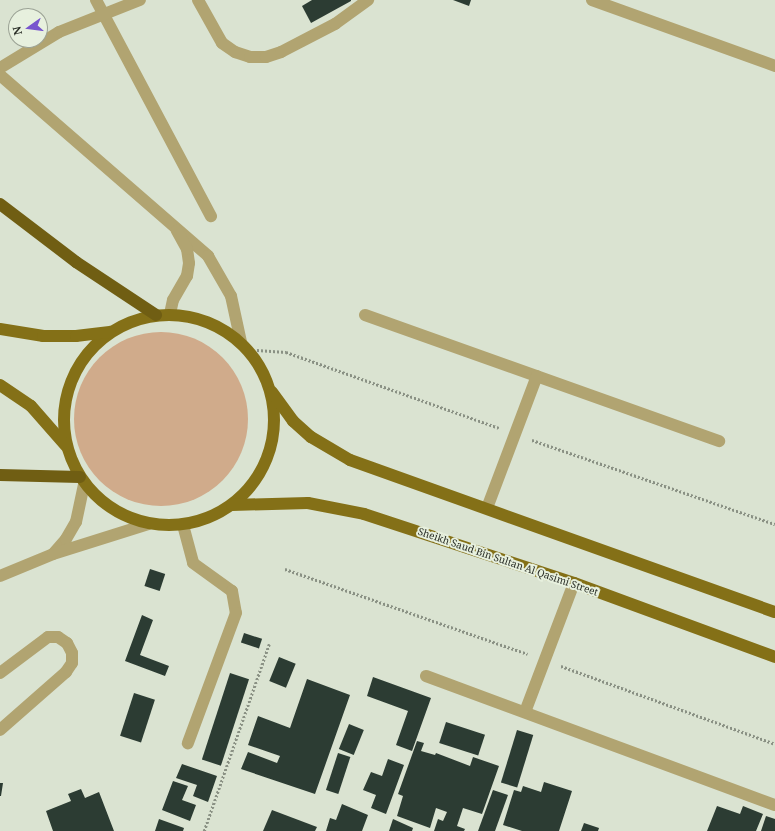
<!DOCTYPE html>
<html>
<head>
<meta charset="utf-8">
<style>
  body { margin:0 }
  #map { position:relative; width:775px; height:831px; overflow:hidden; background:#dae3d1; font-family:"Noto Serif",serif }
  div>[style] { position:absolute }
  .green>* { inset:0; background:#d0ab8b }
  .round { border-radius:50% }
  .building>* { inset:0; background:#2c3c33; transform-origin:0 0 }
  .path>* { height:2.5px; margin-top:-1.25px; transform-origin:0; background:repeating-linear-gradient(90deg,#8a9184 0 2px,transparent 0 4px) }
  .minor>* { height:12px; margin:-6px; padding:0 6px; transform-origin:6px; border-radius:6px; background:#b1a471 }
  .major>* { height:12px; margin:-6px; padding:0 6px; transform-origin:6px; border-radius:6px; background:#847017 }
  .major>.ring { margin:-6px; padding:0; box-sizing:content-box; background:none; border:12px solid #847017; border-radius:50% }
  .highway>* { height:12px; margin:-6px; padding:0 6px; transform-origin:6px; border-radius:6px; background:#705e13 }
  span { translate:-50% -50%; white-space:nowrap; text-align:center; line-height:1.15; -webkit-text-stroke:4px #e7f0de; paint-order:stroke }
  .street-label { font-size:10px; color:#2a2e27 }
  .north { position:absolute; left:8px; top:8px; width:40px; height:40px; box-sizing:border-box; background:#e7f0de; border:1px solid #9ba295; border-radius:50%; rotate:256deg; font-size:11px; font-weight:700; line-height:16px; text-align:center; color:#2a2e27 }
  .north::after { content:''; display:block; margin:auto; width:14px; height:18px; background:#7855ce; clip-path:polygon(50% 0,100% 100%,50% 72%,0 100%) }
</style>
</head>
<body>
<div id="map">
  <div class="green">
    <i class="round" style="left:74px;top:332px;width:174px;height:174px"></i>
  </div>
  <div class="building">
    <i style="clip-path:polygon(312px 0,351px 0,351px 1px,311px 23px,302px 6px)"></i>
    <i style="clip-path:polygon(453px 0,471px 0,469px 6px)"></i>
    <i style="left:150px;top:569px;width:16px;height:18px;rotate:18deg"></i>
    <i style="clip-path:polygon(142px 615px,153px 620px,140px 655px,169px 666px,165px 676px,125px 661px)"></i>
    <i style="left:244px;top:633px;width:19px;height:10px;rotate:18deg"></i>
    <i style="left:279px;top:657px;width:18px;height:26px;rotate:22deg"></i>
    <i style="left:230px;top:673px;width:20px;height:91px;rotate:18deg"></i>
    <i style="clip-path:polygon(373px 677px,431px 698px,412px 751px,396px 745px,408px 711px,367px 696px)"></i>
    <i style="clip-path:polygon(307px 679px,350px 695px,315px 794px,241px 769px,248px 752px,277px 763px,280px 756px,248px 745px,258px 716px,290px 728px)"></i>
    <i style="left:134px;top:693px;width:22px;height:45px;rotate:18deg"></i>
    <i style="left:446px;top:722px;width:41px;height:22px;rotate:18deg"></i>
    <i style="left:349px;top:724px;width:16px;height:27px;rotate:22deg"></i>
    <i style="left:517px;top:730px;width:17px;height:55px;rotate:17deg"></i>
    <i style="clip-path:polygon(417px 741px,424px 743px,421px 751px,435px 755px,436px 753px,470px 766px,473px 757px,499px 766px,482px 814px,463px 808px,457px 826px,465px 829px,464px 831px,434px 831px,438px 819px,443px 821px,447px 812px,436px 808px,430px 828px,397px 816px,403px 796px,398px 794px)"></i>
    <i style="left:338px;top:753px;width:13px;height:39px;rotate:18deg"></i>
    <i style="clip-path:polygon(388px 759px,404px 765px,386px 814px,371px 808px,376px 795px,363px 790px,371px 772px,382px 776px)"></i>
    <i style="clip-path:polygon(182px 764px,217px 776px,208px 802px,193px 796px,197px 785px,176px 778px)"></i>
    <i style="clip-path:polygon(173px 781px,188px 786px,182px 800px,196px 805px,190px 821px,162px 810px)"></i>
    <i style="clip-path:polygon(544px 782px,572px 791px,559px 831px,522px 831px,503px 825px,514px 790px,521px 792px,523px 786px,541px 792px)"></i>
    <i style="clip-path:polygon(0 783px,3px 783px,1px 796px,0 796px)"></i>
    <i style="clip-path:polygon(81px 789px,85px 798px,99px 792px,114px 831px,53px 831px,46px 811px,71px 801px,68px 794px)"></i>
    <i style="clip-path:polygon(493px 790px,508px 795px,495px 831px,478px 831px)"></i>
    <i style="clip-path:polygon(342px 804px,368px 815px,362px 831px,326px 831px,330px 818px,336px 820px)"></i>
    <i style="clip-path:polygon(717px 806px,740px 814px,743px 806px,763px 814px,756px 831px,707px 831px)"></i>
    <i style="clip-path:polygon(272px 810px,317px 827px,315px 831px,263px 831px)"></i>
    <i style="clip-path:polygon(766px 816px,775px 819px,775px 831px,761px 831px)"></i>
    <i style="clip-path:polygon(159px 819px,184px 828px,183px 831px,155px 831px)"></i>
    <i style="clip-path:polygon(393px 819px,413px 828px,412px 831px,389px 831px)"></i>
    <i style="clip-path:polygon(584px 823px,599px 828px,598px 831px,581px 831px)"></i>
  </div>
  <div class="path">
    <i style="left:257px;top:350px;width:29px;rotate:4deg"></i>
    <i style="left:286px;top:352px;width:226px;rotate:19.6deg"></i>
    <i style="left:532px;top:440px;width:257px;rotate:19.1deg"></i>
    <i style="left:285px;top:569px;width:257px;rotate:19.3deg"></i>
    <i style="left:561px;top:666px;width:228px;rotate:20deg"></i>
    <i style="left:204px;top:831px;width:198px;rotate:-70.8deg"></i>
  </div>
  <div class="minor">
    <i style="left:96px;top:0;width:245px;rotate:62deg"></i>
    <i style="left:198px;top:0;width:49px;rotate:60.8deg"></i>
    <i style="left:222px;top:43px;width:16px;rotate:35deg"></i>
    <i style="left:235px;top:52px;width:16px;rotate:18deg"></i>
    <i style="left:250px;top:57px;width:16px"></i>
    <i style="left:266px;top:57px;width:16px;rotate:-18deg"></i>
    <i style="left:281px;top:52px;width:61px;rotate:-27.4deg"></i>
    <i style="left:335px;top:24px;width:41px;rotate:-36deg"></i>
    <i style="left:592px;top:0;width:195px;rotate:19.8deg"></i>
    <i style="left:0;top:68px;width:69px;rotate:-31.4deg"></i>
    <i style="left:59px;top:32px;width:87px;rotate:-21.6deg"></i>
    <i style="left:0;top:75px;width:276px;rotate:41deg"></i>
    <i style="left:208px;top:256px;width:46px;rotate:60.1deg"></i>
    <i style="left:231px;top:296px;width:47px;rotate:77.7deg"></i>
    <i style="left:170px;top:314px;width:14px;rotate:-78deg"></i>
    <i style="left:173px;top:300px;width:28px;rotate:-60deg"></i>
    <i style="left:187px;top:276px;width:13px;rotate:-81deg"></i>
    <i style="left:189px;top:263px;width:14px;rotate:-98deg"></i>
    <i style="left:187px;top:249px;width:21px;rotate:-119deg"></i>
    <i style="left:365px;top:315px;width:376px;rotate:19.6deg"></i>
    <i style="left:487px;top:508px;width:141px;rotate:-69.3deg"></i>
    <i style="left:183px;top:525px;width:39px;rotate:75deg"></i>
    <i style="left:193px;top:563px;width:48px;rotate:35.7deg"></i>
    <i style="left:232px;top:591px;width:22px;rotate:80deg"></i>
    <i style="left:236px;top:613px;width:139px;rotate:110.3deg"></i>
    <i style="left:54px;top:553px;width:18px;rotate:-49deg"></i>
    <i style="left:66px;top:539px;width:20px;rotate:-60deg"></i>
    <i style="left:76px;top:522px;width:40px;rotate:-78deg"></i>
    <i style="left:0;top:576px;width:57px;rotate:-22.5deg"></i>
    <i style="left:53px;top:554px;width:100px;rotate:-17.5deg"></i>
    <i style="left:0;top:673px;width:60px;rotate:-36.9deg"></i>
    <i style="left:48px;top:637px;width:10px"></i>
    <i style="left:58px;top:637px;width:11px;rotate:34deg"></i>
    <i style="left:67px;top:643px;width:11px;rotate:63deg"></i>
    <i style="left:72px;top:653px;width:10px;rotate:90deg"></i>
    <i style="left:72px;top:663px;width:11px;rotate:124deg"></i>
    <i style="left:66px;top:672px;width:88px;rotate:138.7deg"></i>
    <i style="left:426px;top:676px;width:372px;rotate:20.3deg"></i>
    <i style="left:525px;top:712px;width:138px;rotate:-69.2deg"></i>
  </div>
  <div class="major">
    <i class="ring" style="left:64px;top:315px;width:198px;height:198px"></i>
    <i style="left:0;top:329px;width:44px;rotate:9.2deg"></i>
    <i style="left:43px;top:336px;width:33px"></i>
    <i style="left:76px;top:336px;width:34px;rotate:-7deg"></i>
    <i style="left:0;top:385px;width:37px;rotate:34deg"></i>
    <i style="left:31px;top:406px;width:53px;rotate:48.8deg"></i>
    <i style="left:272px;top:392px;width:36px;rotate:54deg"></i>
    <i style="left:293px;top:421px;width:24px;rotate:42deg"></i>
    <i style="left:311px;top:437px;width:45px;rotate:30.5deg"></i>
    <i style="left:350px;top:460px;width:451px;rotate:19.7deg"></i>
    <i style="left:232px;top:505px;width:76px;rotate:-1.5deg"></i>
    <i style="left:308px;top:503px;width:57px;rotate:11.1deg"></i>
    <i style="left:364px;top:514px;width:221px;rotate:18.2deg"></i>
    <i style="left:574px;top:583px;width:214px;rotate:20.2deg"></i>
  </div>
  <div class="highway">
    <i style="left:0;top:204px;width:96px;rotate:37.3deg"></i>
    <i style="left:76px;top:262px;width:96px;rotate:33.5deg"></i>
    <i style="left:0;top:475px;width:80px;rotate:1.4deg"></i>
  </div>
  <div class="street-label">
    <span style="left:508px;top:562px;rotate:19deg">Sheikh Saud Bin Sultan Al Qasimi Street</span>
  </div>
  <div class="north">N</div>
</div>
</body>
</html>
